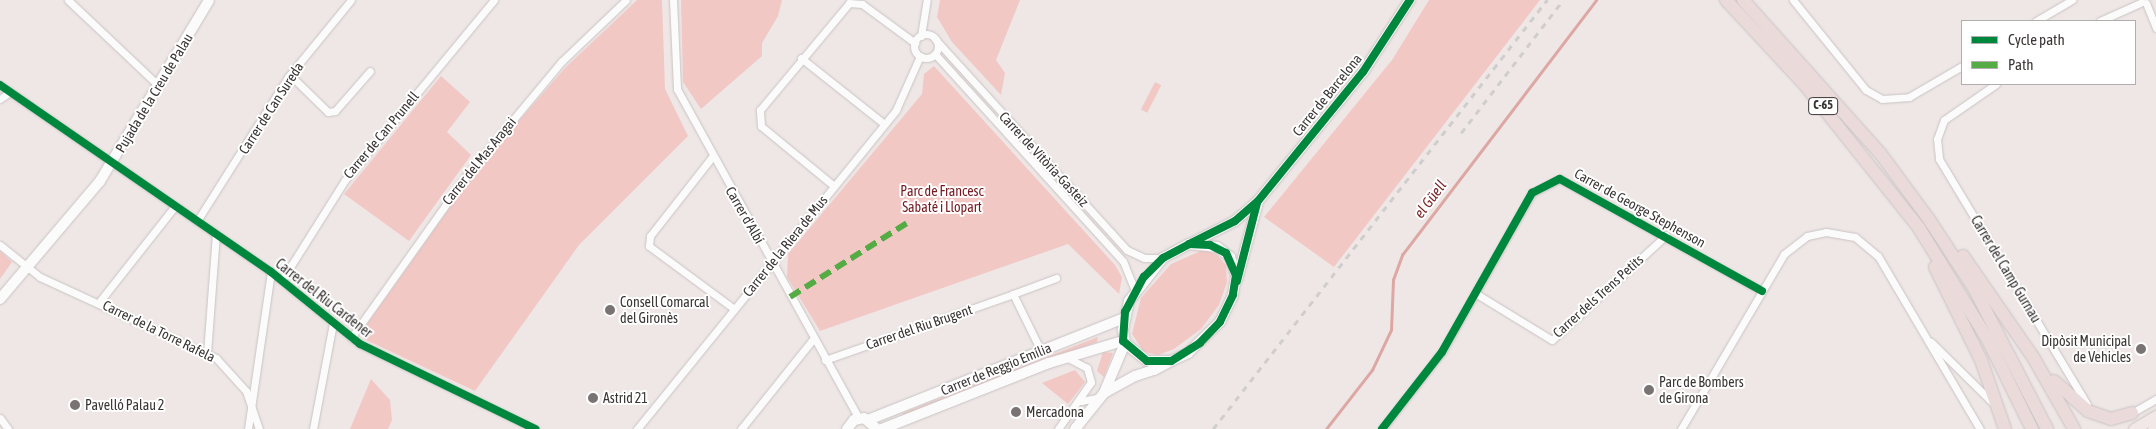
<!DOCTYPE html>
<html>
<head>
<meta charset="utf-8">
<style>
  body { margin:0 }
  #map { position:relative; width:2156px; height:429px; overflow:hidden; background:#eee7e6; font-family:"Asap Condensed",sans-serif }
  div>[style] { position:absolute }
  .green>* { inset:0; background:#f2c8c4; transform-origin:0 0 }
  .stream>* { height:2.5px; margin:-1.25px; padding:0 1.25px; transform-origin:1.25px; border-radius:1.25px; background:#dda7a4 }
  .roads { filter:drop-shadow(0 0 1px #c9c3c3) drop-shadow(0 0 1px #c9c3c3) }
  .street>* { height:7px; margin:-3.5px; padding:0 3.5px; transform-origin:3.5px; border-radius:3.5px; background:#fcfbfb }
  .street>.ring { margin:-3.5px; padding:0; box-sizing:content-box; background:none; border:7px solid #fcfbfb; border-radius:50% }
  .secondary>* { height:10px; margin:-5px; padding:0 5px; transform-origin:5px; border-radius:5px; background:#fcfbfb }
  .primary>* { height:11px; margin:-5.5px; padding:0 5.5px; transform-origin:5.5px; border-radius:5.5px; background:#f2e8e8 }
  .highway>* { height:12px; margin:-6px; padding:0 6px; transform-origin:6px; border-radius:6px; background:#ebdada }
  .rail>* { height:2.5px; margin-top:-1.25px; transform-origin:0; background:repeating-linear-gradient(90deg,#cfcecc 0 6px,transparent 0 12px) }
  .quiet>* { height:6px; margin-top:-3px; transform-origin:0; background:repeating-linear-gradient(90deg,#55ac45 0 12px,transparent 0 18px) }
  .cycleway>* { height:8px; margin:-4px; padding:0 4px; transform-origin:4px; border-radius:4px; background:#00873e }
  .dots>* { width:14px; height:14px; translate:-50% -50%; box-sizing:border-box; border:2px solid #fff; border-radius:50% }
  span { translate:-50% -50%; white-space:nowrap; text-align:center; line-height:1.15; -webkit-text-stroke:4px #fff; paint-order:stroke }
  .shield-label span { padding:1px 4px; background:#fff; border:1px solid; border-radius:4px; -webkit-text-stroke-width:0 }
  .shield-label { font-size:12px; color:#3b3535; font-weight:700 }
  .street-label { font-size:14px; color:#3b3535 }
  .park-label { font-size:14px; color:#731b20 }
  .poi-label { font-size:14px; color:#3b3535 }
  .left { translate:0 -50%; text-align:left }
  .right { translate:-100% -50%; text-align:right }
  .water-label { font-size:15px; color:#7d2527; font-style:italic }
  .legend { position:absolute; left:1961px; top:20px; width:175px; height:65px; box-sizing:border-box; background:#fff; border:1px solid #b1aeae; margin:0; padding:6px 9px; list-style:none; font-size:15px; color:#3b3535 }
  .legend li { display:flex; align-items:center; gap:10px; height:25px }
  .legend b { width:25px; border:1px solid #b1aeae }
</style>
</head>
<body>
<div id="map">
  <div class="green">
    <i style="clip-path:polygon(637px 0,662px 0,665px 89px,688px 136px,579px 245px,475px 391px,364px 339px,365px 327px,478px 168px,565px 68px)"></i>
    <i style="clip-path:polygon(681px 0,782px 0,778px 16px,762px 43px,762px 56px,701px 109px,683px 82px)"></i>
    <i style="clip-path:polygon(940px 0,1020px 0,996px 60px,1005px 73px,1001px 95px,952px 42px,937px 17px)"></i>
    <i style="clip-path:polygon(1429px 0,1540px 0,1334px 267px,1264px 217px,1392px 60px)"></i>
    <i style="clip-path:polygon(934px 66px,1115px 265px,1122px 277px,1119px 294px,1068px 244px,820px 331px,787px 277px,788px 254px,922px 94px,924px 74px)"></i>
    <i style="clip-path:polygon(441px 76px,470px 102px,447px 132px,471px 155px,409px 241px,344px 194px)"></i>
    <i style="left:1155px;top:82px;width:7px;height:31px;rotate:27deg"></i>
    <i style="clip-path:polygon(1203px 250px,1216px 254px,1226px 265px,1227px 282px,1219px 305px,1201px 329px,1174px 349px,1158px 355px,1144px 352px,1132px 334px,1141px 298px,1171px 264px)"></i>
    <i style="clip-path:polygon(0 251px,12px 262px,0 279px)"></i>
    <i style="clip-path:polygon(1098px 337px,1097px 342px,903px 415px,903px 413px)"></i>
    <i style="clip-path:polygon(1103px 352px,1113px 353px,1104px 377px,1097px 371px)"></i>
    <i style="clip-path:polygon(1075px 370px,1085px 382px,1068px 404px,1042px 383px)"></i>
    <i style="clip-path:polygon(371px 379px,390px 400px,392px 420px,388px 429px,350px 429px)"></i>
  </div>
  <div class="stream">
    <i style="left:1326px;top:429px;width:75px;rotate:-52.1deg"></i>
    <i style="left:1372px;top:370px;width:44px;rotate:-64.6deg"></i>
    <i style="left:1391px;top:330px;width:50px;rotate:-87.7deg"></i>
    <i style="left:1393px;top:280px;width:27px;rotate:-70deg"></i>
    <i style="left:1402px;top:255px;width:320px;rotate:-52.7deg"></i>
  </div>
  <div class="roads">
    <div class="street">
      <i style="left:68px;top:0;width:125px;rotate:43.4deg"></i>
      <i style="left:673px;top:0;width:89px;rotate:87.4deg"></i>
      <i style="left:677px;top:89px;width:377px;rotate:61.1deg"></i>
      <i style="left:1793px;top:0;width:116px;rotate:51deg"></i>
      <i style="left:1866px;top:90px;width:18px;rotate:29deg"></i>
      <i style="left:1882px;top:99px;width:27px;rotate:-4deg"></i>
      <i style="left:1909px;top:97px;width:61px;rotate:-30.3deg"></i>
      <i style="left:2146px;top:3px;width:27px;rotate:68deg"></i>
      <i style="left:2036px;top:21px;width:42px;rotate:-30.3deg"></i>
      <i style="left:2100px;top:21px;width:46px;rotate:-24.3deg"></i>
      <i class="ring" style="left:914px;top:34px;width:17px;height:17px"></i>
      <i style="left:921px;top:36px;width:36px;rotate:-81deg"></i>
      <i style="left:935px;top:39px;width:285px;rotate:47.7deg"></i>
      <i style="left:1127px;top:250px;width:19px;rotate:25deg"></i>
      <i style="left:1144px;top:258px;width:19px"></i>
      <i style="left:935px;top:54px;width:280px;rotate:47.8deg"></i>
      <i style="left:1123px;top:261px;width:31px;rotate:68deg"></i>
      <i style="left:801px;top:58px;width:105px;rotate:38.4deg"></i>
      <i style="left:290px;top:75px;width:53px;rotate:44.2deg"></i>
      <i style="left:328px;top:112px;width:7px;rotate:-8deg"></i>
      <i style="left:335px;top:111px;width:53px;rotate:-48.8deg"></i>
      <i style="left:1996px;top:84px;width:63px;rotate:145.3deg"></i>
      <i style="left:1944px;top:120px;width:20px;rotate:110deg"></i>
      <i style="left:1937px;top:139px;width:20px;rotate:84deg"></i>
      <i style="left:1939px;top:159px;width:286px;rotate:58.9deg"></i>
      <i style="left:0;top:85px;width:329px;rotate:34.6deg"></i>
      <i style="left:271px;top:272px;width:114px;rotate:39deg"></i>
      <i style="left:360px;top:344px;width:195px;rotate:25.9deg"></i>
      <i style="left:0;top:99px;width:12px;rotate:-35deg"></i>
      <i style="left:712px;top:157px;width:100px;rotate:128.1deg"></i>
      <i style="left:650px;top:236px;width:10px;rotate:96deg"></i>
      <i style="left:649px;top:246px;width:106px;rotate:36.5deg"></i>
      <i style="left:834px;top:186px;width:94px;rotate:-140.6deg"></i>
      <i style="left:761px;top:126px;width:16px;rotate:-94deg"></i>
      <i style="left:760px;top:110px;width:139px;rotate:-50.2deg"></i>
      <i style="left:849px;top:3px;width:13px;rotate:4deg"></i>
      <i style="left:862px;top:4px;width:66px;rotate:36.3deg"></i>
      <i style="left:197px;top:221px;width:170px;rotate:-57.7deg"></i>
      <i style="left:288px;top:77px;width:99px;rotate:-50.7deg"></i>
      <i style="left:0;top:245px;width:51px;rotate:38.7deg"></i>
      <i style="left:40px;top:277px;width:194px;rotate:24.7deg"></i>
      <i style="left:216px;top:358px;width:45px;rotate:47.7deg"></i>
      <i style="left:246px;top:391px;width:40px;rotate:71.1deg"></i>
      <i style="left:282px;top:280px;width:118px;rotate:-57.8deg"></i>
      <i style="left:345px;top:180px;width:234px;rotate:-50.4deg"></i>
      <i style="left:1475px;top:293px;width:90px;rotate:31.4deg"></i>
      <i style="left:1552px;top:340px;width:155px;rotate:-42.6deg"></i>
      <i style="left:1013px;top:294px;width:46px;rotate:-20.4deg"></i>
      <i style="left:100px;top:301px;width:121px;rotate:-51.7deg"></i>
      <i style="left:351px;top:338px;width:200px;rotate:-54.6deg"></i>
      <i style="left:467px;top:175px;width:148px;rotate:-50.2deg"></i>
      <i style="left:562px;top:61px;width:88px;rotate:-43.6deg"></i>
      <i style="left:1931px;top:342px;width:88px;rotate:44.5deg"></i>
      <i style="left:207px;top:353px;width:119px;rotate:-85.7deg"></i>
      <i style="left:825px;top:360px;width:199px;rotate:-19.3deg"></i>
      <i style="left:1013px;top:294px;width:64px;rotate:63.8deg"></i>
      <i style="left:1081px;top:401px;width:20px;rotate:-11deg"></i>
      <i style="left:2130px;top:414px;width:30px;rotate:-30deg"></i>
      <i style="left:0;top:418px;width:14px;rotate:54deg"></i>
      <i style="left:248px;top:429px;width:159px;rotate:-81.7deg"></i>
      <i style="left:313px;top:429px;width:108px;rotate:-79.3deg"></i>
      <i style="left:637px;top:429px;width:411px;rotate:-50.9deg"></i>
      <i style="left:896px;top:110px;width:59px;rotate:-66deg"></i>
      <i style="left:741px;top:429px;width:115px;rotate:-51.3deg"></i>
      <i style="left:1058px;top:429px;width:57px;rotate:-54.9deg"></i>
      <i style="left:1091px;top:382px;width:15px;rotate:-106deg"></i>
      <i style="left:1087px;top:368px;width:21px;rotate:-152deg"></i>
      <i style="left:1382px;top:429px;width:98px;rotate:-52.1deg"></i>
      <i style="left:1442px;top:352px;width:183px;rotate:-60.5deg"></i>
      <i style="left:1532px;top:193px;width:31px;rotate:-27deg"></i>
      <i style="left:1560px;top:179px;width:231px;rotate:29deg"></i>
      <i style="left:1681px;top:429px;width:203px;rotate:-59.5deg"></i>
      <i style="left:1784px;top:254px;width:29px;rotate:-38deg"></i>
      <i style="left:1807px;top:236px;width:19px;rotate:-12deg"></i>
      <i style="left:1826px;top:232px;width:29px;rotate:10deg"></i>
      <i style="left:1855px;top:237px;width:30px;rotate:40deg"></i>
      <i style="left:1878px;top:256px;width:201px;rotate:59.5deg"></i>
    </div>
    <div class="secondary">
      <i style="left:1192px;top:243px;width:48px;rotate:-27.1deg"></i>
      <i style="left:1235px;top:221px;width:30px;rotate:-41deg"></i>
      <i style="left:1258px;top:201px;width:166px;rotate:-50.9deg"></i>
      <i style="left:1363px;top:72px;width:86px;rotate:-56.9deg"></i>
      <i style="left:1237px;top:280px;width:81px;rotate:-74.9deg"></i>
      <i style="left:0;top:299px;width:155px;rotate:-49.7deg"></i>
      <i style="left:100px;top:181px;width:211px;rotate:-58.9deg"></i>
      <i style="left:1104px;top:393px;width:35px;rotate:-29deg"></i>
      <i style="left:1135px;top:376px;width:20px;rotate:-18deg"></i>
      <i style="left:1154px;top:370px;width:19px;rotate:-28deg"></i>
      <i style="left:1171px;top:361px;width:19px;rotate:-25deg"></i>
      <i style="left:1188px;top:353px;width:45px;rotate:-44.1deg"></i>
      <i style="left:1220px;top:322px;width:30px;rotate:-64deg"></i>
      <i style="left:1233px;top:295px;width:20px;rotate:-81deg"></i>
      <i style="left:1236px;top:275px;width:19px;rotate:-108deg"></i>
      <i style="left:1230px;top:257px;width:16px;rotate:-142deg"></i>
      <i style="left:1217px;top:247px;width:28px;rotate:-174deg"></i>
      <i style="left:1189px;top:244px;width:30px;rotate:152deg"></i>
      <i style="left:1163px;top:258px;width:55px;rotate:128.3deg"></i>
      <i style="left:1129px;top:301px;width:30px;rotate:102deg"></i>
      <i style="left:1123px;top:330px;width:13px;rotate:81deg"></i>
      <i style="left:1125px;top:343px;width:28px;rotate:39deg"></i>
      <i style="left:1147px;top:361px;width:24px"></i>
      <i style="left:868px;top:420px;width:276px;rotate:-21.7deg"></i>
      <i style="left:847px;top:429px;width:11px;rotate:-52deg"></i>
      <i style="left:854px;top:420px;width:10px;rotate:-11deg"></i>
      <i style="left:864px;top:418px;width:17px;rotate:40deg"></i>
      <i style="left:882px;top:429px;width:180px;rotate:-21.6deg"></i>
      <i style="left:1049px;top:363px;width:77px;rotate:-16.6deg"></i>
      <i style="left:1075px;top:429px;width:46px;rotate:-51.1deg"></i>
      <i style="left:1104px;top:393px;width:54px;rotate:-67.2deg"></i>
    </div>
    <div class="primary">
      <i style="left:2134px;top:429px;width:26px;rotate:-31deg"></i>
      <i style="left:2153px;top:429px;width:4px;rotate:-34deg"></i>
    </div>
    <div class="highway">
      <i style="left:1726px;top:0;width:116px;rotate:47.1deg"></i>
      <i style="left:1805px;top:85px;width:183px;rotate:51.4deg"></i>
      <i style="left:1919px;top:228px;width:129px;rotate:58.3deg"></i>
      <i style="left:1987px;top:338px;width:102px;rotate:63.7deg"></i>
      <i style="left:1743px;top:0;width:205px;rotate:48.2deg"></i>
      <i style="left:1880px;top:153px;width:81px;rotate:53.6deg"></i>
      <i style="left:1928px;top:218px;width:84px;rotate:56.7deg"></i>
      <i style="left:1974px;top:288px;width:159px;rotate:62.6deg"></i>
      <i style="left:1963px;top:256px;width:123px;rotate:55.3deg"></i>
      <i style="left:2033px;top:357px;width:83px;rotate:60.3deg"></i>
      <i style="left:1935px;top:267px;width:104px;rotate:63.7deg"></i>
      <i style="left:1981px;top:360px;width:73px;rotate:70.8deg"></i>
      <i style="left:2054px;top:381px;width:45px;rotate:41.4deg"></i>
      <i style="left:2088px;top:411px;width:24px;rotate:19deg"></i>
      <i style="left:2111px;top:419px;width:22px;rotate:-16deg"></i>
    </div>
  </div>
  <div class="rail">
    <i style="left:1461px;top:133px;width:168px;rotate:-52.5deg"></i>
    <i style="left:1213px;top:429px;width:544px;rotate:-52.1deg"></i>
  </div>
  <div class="quiet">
    <i style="left:790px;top:297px;width:138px;rotate:-32.3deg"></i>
  </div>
  <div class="cycleway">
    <i style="left:0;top:85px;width:329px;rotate:34.6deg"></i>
    <i style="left:271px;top:272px;width:114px;rotate:39deg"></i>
    <i style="left:360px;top:344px;width:195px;rotate:25.9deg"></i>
    <i style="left:1191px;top:243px;width:49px;rotate:-26.6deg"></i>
    <i style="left:1235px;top:221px;width:30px;rotate:-41deg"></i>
    <i style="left:1258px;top:201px;width:166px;rotate:-50.9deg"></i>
    <i style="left:1363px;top:72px;width:86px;rotate:-56.9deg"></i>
    <i style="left:1189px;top:244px;width:21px;rotate:3deg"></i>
    <i style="left:1210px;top:245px;width:18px;rotate:27deg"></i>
    <i style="left:1226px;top:253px;width:24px;rotate:66deg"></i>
    <i style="left:1236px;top:275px;width:20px;rotate:99deg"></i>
    <i style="left:1233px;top:295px;width:30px;rotate:116deg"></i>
    <i style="left:1220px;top:322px;width:29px;rotate:134deg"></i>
    <i style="left:1200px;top:343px;width:34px;rotate:148deg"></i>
    <i style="left:1171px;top:361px;width:24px;rotate:180deg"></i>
    <i style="left:1147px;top:361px;width:31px;rotate:-140deg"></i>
    <i style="left:1123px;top:341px;width:29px;rotate:-86deg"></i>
    <i style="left:1125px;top:312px;width:40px;rotate:-62deg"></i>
    <i style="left:1144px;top:277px;width:27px;rotate:-45deg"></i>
    <i style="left:1163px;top:258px;width:30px;rotate:-28deg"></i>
    <i style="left:1237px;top:281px;width:81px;rotate:-75.6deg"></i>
    <i style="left:1382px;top:429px;width:98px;rotate:-52.1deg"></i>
    <i style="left:1442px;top:352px;width:183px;rotate:-60.5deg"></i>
    <i style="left:1532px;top:193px;width:31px;rotate:-27deg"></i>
    <i style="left:1560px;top:179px;width:231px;rotate:29deg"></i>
  </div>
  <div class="dots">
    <i style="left:610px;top:310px;background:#7a7373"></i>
    <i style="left:2141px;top:349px;background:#7a7373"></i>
    <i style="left:1649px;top:390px;background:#7a7373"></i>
    <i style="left:593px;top:398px;background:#7a7373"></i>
    <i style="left:75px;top:405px;background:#7a7373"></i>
    <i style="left:1016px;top:412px;background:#7a7373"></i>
  </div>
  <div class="shield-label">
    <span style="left:1823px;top:106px">C-65</span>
  </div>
  <div class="street-label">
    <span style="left:154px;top:93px;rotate:-59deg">Pujada de la Creu de Palau</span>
    <span style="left:1327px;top:95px;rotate:-51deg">Carrer de Barcelona</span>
    <span style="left:271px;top:108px;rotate:-57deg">Carrer de Can Sureda</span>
    <span style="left:381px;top:135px;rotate:-50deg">Carrer de Can Prunell</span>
    <span style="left:1044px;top:159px;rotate:47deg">Carrer de Vitòria-Gasteiz</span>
    <span style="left:479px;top:161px;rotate:-51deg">Carrer del Mas Aragai</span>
    <span style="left:1640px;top:208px;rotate:29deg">Carrer de George Stephenson</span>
    <span style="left:745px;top:215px;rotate:60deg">Carrer d'Albí</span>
    <span style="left:785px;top:246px;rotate:-51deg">Carrer de la Riera de Mus</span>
    <span style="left:2006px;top:269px;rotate:59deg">Carrer del Camp Gurnau</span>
    <span style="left:1598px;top:296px;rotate:-42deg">Carrer dels Trens Petits</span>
    <span style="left:324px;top:298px;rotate:38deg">Carrer del Riu Cardener</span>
    <span style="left:919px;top:327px;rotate:-19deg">Carrer del Riu Brugent</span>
    <span style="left:159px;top:331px;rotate:26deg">Carrer de la Torre Rafela</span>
    <span style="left:996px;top:369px;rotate:-22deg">Carrer de Reggio Emília</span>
  </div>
  <div class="park-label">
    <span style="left:942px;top:199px">Parc de Francesc<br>Sabaté i Llopart</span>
  </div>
  <div class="poi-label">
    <span class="left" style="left:620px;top:310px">Consell Comarcal<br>del Gironès</span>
    <span class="right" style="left:2131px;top:349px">Dipòsit Municipal<br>de Vehicles</span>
    <span class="left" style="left:1659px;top:390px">Parc de Bombers<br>de Girona</span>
    <span class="left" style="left:603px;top:398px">Astrid 21</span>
    <span class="left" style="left:85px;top:405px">Pavelló Palau 2</span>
    <span class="left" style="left:1026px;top:412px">Mercadona</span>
  </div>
  <div class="water-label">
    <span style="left:1430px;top:199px;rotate:-53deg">el Güell</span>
  </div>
  <ul class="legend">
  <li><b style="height:6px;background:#00873e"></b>Cycle path</li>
  <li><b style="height:6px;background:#55ac45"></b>Path</li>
  </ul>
</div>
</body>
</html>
